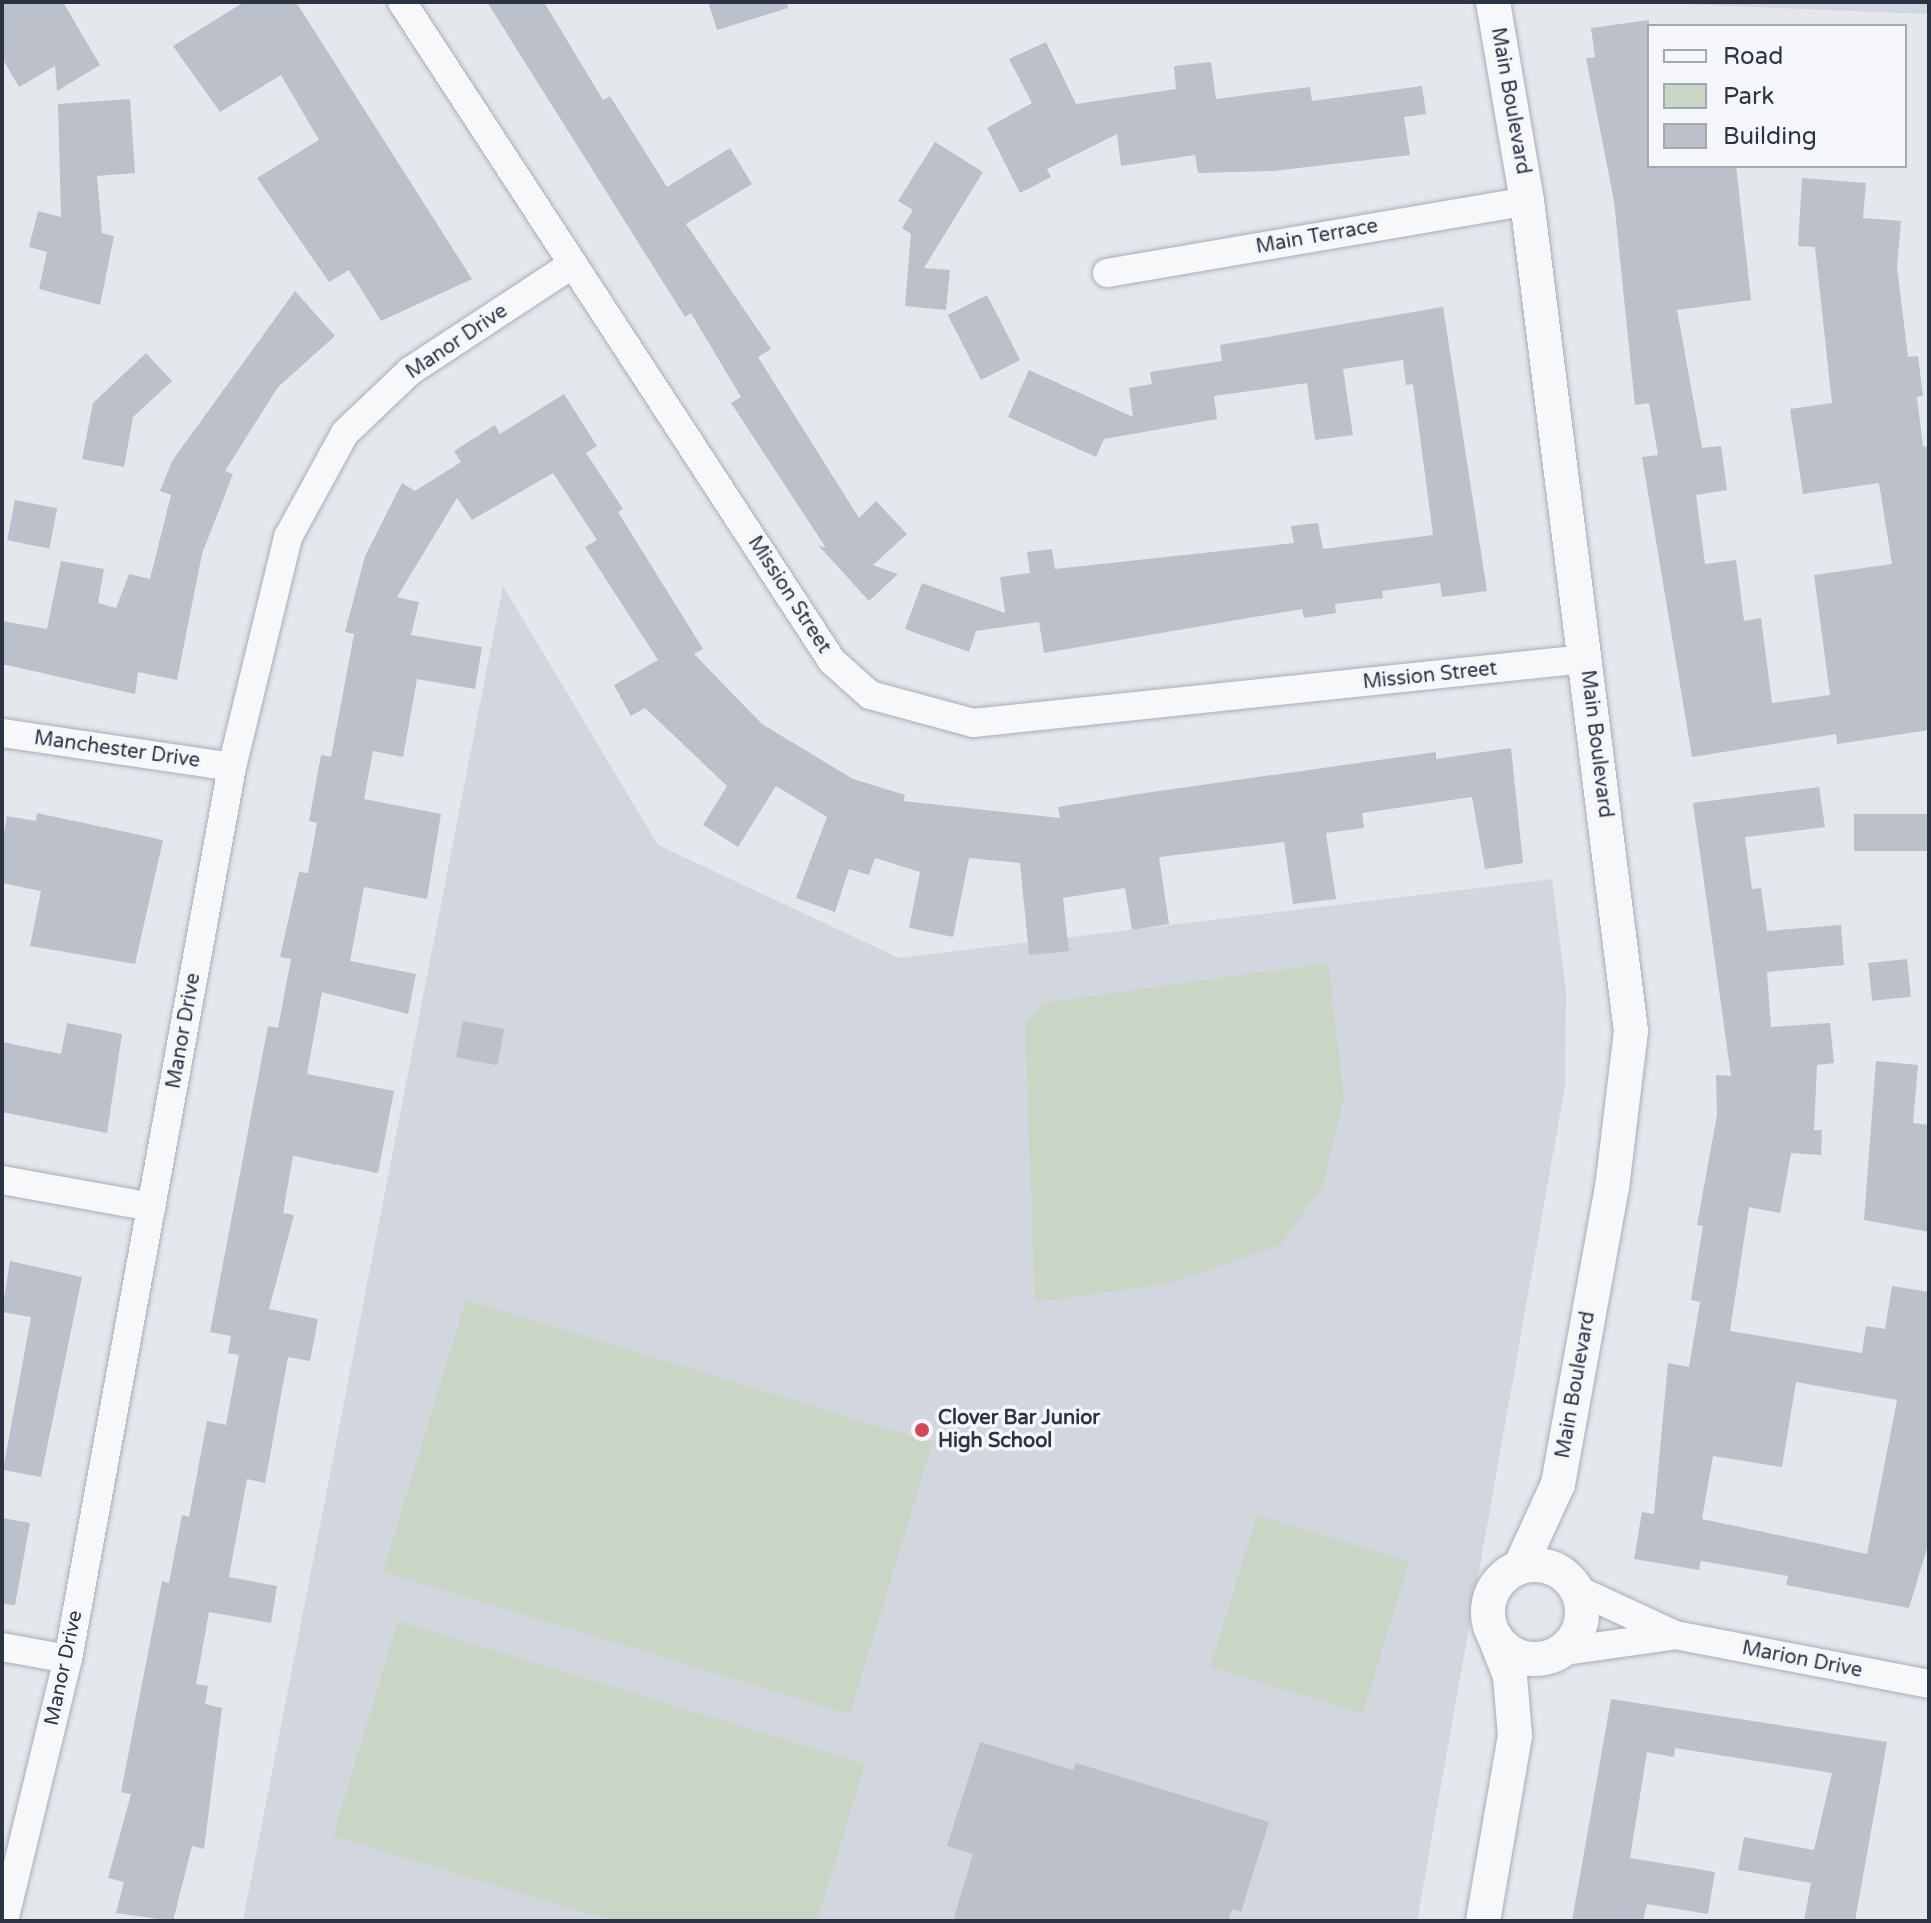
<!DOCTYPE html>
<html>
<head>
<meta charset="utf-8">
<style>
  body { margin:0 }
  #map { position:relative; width:1931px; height:1923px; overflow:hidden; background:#e4e7ec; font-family:"Varela Round",sans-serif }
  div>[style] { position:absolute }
  .built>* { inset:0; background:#d2d6de }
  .green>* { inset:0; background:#c9d6c5; transform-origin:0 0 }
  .building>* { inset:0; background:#bbc0ca; transform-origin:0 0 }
  .roads { filter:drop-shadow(0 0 2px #a9aeb7) drop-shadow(0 0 2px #a9aeb7) }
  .minor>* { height:28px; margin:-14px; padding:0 14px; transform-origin:14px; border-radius:14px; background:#f7f8fa }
  .tertiary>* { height:34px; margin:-17px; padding:0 17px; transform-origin:17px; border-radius:17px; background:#f7f8fa }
  .tertiary>.ring { margin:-17px; padding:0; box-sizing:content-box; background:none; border:34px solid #f7f8fa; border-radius:50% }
  .dots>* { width:22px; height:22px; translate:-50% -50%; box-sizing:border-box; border:4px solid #f4f6f9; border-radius:50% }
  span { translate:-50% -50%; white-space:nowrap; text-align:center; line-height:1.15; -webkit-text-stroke:7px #f4f6f9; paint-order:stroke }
  .street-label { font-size:20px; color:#2b3445 }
  .poi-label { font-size:20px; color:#2b3445; font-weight:700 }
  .left { translate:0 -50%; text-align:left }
  .frame { position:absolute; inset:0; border:4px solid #2b3445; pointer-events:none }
  .legend { position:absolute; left:1647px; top:24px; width:260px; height:144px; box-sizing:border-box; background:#f4f6f9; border:2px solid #a4a8b1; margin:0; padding:10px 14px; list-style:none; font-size:24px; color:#2b3445 }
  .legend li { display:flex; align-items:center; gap:16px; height:40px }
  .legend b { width:40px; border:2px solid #a4a8b1 }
</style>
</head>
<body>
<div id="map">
  <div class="built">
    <i style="clip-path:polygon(1633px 2px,1929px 2px,1929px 14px)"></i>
    <i style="clip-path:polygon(503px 586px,658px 845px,899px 958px,1552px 879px,1566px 991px,1565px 1086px,1417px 1921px,243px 1921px)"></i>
  </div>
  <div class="green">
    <i style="clip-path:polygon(1328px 963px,1344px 1097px,1323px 1185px,1280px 1245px,1168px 1284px,1035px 1302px,1025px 1025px,1043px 1003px)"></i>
    <i style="left:466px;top:1300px;width:488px;height:284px;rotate:17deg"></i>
    <i style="left:1257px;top:1515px;width:159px;height:159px;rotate:17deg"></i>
    <i style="clip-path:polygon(398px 1621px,865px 1764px,817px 1921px,613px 1921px,333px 1836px)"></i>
  </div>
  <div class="building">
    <i style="clip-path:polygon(2px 2px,63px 2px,100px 65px,57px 91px,55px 66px,19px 87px,2px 58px)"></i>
    <i style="clip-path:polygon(244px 2px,296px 2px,472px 279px,381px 321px,349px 270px,329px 282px,257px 178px,319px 140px,281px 75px,220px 112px,173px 46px)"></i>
    <i style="clip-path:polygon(487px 2px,544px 2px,603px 100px,610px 96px,667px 187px,730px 148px,752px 184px,686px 224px,771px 349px,758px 357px,859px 518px,876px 501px,907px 534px,873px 565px,898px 574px,869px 601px,818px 545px,826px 548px,731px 403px,741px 397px,691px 313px,685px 317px)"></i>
    <i style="clip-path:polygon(708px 2px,787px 2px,788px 8px,717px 30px)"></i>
    <i style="clip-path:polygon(1649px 20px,1649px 166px,1736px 166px,1751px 300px,1677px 310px,1702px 448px,1721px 446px,1727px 490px,1696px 495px,1705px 564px,1736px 560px,1744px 621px,1761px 618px,1772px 703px,1830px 695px,1814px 575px,1892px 564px,1879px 483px,1803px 494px,1790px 409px,1832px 403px,1815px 247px,1798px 246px,1802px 178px,1866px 183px,1863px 218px,1901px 221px,1897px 267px,1908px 357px,1918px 356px,1923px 396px,1917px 397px,1923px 447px,1929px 446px,1929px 730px,1837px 744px,1836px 734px,1692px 757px,1642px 457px,1658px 455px,1649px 403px,1635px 405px,1614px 201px,1586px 58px,1595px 57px,1591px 28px)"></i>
    <i style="clip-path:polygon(1046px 42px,1076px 104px,1176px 89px,1174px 66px,1211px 62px,1216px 99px,1310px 87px,1312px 101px,1422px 86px,1426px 114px,1404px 117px,1410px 155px,1273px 171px,1198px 173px,1195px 155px,1121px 166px,1117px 134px,1047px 169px,1051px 177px,1020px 193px,987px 128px,1032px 103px,1009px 59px)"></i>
    <i style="clip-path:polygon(130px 99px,135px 173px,97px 176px,102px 233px,114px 236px,100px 305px,39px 289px,47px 252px,29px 247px,38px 211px,61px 217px,58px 104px)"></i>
    <i style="clip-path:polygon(935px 142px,983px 172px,924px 268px,950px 270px,946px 310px,905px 306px,911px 234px,902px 228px,913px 210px,898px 201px)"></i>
    <i style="clip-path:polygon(295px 291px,335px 336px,278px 387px,225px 471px,233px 474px,202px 554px,177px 680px,138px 672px,135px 694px,2px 664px,2px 621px,47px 629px,61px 561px,104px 569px,98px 603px,116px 608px,129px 574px,150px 579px,171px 495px,160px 491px,172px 461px)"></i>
    <i style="left:987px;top:295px;width:73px;height:44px;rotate:63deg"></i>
    <i style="clip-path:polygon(1443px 307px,1487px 591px,1442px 597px,1440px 583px,1382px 591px,1383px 598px,1335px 604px,1336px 613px,1304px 618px,1302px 609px,1044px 653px,1039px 622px,976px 631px,969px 652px,905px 629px,922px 583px,1005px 613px,1000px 577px,1030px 573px,1027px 552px,1052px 549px,1055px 569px,1294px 543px,1291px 526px,1318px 523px,1323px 549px,1433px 535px,1413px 384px,1406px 385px,1403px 360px,1343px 369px,1353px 435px,1315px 440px,1307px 383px,1214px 396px,1217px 419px,1104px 439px,1096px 457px,1008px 417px,1029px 370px,1133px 417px,1129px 388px,1152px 384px,1150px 372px,1222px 361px,1220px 345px)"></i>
    <i style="clip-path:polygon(146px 353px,172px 381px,133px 417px,124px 467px,82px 459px,93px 403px)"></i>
    <i style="clip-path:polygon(564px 394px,597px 446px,586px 453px,623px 509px,618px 512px,703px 649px,694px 654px,762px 724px,853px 779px,905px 795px,903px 801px,1060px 818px,1058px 807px,1145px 793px,1436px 752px,1436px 759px,1511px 748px,1523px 863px,1485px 869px,1472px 797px,1362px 813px,1364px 828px,1326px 833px,1336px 899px,1293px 904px,1284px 842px,1159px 857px,1169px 924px,1132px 930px,1125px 888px,1063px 898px,1069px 951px,1029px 955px,1020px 863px,969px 858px,953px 937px,909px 928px,920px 872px,875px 858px,869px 875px,849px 869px,835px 912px,796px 898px,827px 817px,776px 786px,738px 847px,703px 825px,727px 786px,645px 708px,631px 716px,614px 685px,658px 660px,585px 547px,597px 540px,553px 473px,472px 520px,457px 498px,397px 597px,419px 602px,411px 635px,482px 647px,475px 689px,417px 679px,403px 757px,373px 751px,364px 799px,441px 814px,427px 899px,364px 887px,350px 961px,416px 974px,408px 1014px,322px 992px,307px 1074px,394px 1091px,378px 1173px,293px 1156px,283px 1213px,294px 1215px,269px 1309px,318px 1319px,310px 1361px,288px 1357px,265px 1483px,247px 1479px,229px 1577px,277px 1586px,271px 1623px,209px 1612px,196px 1684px,208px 1686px,205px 1704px,222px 1708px,204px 1849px,192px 1846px,173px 1921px,116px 1913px,124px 1882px,108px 1878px,131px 1794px,121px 1792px,162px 1581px,169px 1583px,182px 1515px,189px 1517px,207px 1421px,226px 1425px,239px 1355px,228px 1353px,231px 1336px,210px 1332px,268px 1026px,278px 1028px,291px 959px,280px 957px,299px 872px,308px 873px,317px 823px,309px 821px,321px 755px,331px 757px,354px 634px,345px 632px,365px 556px,402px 483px,415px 491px,461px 462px,454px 451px,495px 425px,500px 434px)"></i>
    <i style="left:15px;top:500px;width:43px;height:41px;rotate:11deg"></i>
    <i style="clip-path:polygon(evenodd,1819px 787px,1825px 827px,1745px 837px,1752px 889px,1761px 888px,1767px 931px,1841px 925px,1844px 965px,1767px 972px,1771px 1027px,1830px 1023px,1834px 1063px,1817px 1065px,1814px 1130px,1822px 1130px,1821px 1155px,1791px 1153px,1780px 1213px,1749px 1207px,1730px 1331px,1862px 1353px,1866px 1326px,1885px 1329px,1892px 1286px,1929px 1292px,1928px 1545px,1909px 1608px,1786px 1585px,1788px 1576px,1701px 1561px,1699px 1570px,1634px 1559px,1642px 1512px,1654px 1514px,1668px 1363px,1689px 1367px,1700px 1302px,1691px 1300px,1703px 1226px,1697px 1225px,1717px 1115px,1716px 1075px,1731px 1076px,1693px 803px,1819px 787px,1796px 1382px,1897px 1400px,1867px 1554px,1702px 1519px,1713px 1456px,1782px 1467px,1796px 1382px)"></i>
    <i style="clip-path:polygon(37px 813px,163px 840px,135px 964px,30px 946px,41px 891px,2px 883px,2px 843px,7px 816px,36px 821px)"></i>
    <i style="left:1929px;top:814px;width:37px;height:75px;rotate:90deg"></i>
    <i style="left:1907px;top:959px;width:38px;height:39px;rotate:84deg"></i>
    <i style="left:463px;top:1021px;width:42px;height:37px;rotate:11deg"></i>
    <i style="clip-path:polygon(67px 1023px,122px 1034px,107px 1133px,2px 1112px,2px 1042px,61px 1054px)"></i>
    <i style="clip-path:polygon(1876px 1061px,1918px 1065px,1913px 1123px,1929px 1125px,1929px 1232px,1864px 1220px)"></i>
    <i style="clip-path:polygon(10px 1261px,82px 1277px,41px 1477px,3px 1470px,31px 1317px,2px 1312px)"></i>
    <i style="clip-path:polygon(2px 1518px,30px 1523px,15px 1605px,2px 1604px)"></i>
    <i style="clip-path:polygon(1611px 1699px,1887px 1742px,1855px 1921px,1804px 1921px,1811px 1883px,1738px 1870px,1744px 1837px,1814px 1850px,1832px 1773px,1675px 1748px,1674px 1757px,1647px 1752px,1630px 1858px,1715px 1872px,1708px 1914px,1647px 1904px,1643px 1921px,1572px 1921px)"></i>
    <i style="clip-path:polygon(980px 1742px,1073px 1770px,1076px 1763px,1269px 1822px,1241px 1912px,1232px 1909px,1228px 1921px,953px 1921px,973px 1854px,947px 1846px)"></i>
  </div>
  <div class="roads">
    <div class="minor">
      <i style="left:402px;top:2px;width:787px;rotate:56.88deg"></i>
      <i style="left:832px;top:661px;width:51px;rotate:41.8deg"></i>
      <i style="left:870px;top:695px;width:107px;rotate:15.2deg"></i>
      <i style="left:973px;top:723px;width:615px;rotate:-5.97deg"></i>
      <i style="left:1107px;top:273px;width:426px;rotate:-9.7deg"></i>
      <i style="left:2px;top:733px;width:232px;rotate:8.4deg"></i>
      <i style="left:2px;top:1180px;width:152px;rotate:10.2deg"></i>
      <i style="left:1576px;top:1589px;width:109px;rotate:24.9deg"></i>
      <i style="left:1675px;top:1635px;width:259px;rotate:10.9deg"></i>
      <i style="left:2px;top:1647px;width:67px;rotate:10.3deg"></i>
      <i style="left:1558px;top:1652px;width:113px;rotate:-8.1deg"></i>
      <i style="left:4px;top:1921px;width:270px;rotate:-76.3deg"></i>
      <i style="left:68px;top:1659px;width:907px;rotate:-79.58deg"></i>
      <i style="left:232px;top:767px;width:237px;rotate:-76.3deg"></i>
      <i style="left:288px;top:537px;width:119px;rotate:-61.3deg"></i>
      <i style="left:345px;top:433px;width:90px;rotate:-43.6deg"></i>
      <i style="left:410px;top:371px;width:195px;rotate:-33.3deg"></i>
    </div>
    <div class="tertiary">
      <i style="left:1493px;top:2px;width:202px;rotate:80.3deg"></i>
      <i style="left:1527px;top:201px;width:836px;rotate:82.86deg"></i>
      <i style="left:1631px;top:1031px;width:157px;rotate:96.9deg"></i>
      <i style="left:1612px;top:1187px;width:302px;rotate:100.3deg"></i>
      <i style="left:1558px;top:1484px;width:91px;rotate:114.6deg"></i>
      <i class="ring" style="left:1488px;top:1565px;width:60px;height:60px"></i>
      <i style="left:1483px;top:1921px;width:188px;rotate:-80.2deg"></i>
      <i style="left:1515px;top:1736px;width:60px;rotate:-94.8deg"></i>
      <i style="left:1510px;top:1676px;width:44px;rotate:-111.3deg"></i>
    </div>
  </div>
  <div class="dots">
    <i style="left:922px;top:1430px;background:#d1495b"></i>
  </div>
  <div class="street-label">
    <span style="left:1510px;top:101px;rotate:80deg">Main Boulevard</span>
    <span style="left:1317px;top:237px;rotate:-10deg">Main Terrace</span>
    <span style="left:457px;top:342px;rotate:-34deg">Manor Drive</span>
    <span style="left:789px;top:595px;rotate:57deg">Mission Street</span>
    <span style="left:1430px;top:676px;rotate:-6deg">Mission Street</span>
    <span style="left:1596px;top:744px;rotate:83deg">Main Boulevard</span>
    <span style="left:117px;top:750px;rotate:8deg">Manchester Drive</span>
    <span style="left:184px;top:1031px;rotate:-80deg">Manor Drive</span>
    <span style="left:1576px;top:1385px;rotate:-80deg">Main Boulevard</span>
    <span style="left:1802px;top:1660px;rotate:11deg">Marion Drive</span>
    <span style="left:64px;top:1668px;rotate:-78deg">Manor Drive</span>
  </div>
  <div class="poi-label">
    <span class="left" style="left:938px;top:1430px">Clover Bar Junior<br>High School</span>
  </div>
  <div class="frame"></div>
  <ul class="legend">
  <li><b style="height:10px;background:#f7f8fa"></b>Road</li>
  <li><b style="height:22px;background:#c9d6c5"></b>Park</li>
  <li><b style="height:22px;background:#bbc0ca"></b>Building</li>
  </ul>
</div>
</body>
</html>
